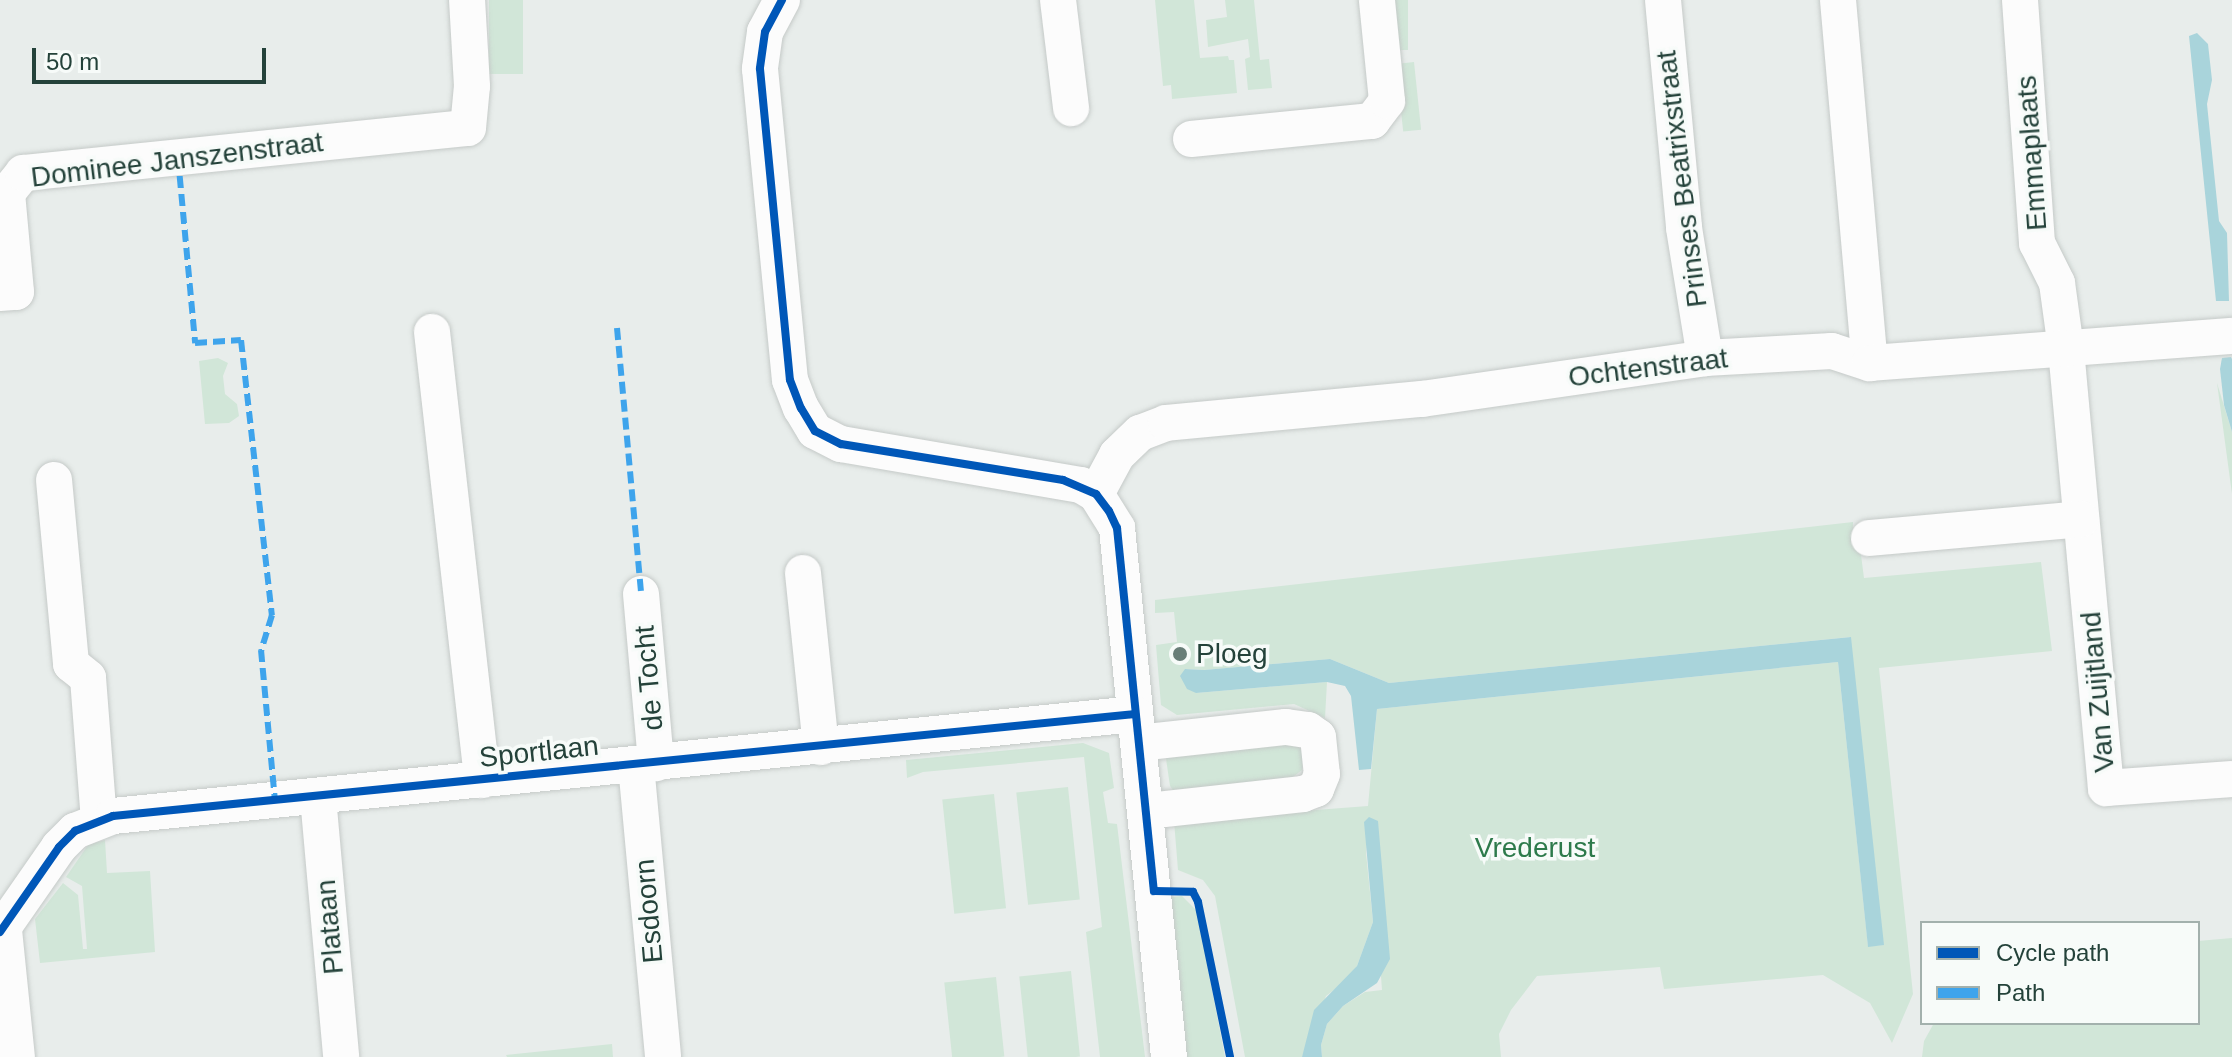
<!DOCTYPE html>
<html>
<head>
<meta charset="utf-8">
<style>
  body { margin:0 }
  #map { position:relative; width:2232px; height:1057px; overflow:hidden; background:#e8edeb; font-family:Arial,sans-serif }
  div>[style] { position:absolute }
  .green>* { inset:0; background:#d1e6d8; transform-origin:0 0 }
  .water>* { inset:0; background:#a9d4db }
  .roads { filter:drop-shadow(0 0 2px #c5cac8) drop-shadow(0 0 2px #c5cac8) }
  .minor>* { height:36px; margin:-18px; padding:0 18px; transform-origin:18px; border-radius:18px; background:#fcfcfc }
  .quiet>* { height:6px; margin-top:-3px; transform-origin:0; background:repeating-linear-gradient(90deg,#3ea4ec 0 12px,transparent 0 18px) }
  .cycleway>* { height:8px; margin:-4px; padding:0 4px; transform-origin:4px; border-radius:4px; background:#0057b8 }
  .dots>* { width:22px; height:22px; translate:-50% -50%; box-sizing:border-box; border:4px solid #f7fbf9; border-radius:50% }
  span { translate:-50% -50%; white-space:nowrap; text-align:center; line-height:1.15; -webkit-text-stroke:7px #f7fbf9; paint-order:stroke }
  .street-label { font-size:28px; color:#24423a }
  .poi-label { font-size:28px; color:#24423a }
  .left { translate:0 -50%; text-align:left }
  .park-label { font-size:28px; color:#2d7a4b }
  .legend { position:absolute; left:1920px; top:921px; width:280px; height:104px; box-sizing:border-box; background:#f7fbf9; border:2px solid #a3b1ad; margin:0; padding:10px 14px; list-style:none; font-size:24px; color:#24423a }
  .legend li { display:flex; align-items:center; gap:16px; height:40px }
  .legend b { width:40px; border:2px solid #a3b1ad }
  .scale { position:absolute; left:32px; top:48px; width:234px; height:36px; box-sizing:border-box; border:4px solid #24423a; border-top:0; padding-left:10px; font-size:24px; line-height:28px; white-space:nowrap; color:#24423a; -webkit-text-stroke:6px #f7fbf9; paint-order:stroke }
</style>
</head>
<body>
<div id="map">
  <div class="green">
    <i style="left:489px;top:0;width:34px;height:74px"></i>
    <i style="clip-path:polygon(1155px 0,1194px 0,1200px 58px,1228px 56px,1229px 60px,1234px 60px,1237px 93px,1172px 99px,1171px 85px,1163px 86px)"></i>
    <i style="clip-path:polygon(1225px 0,1254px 0,1260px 60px,1269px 59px,1272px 88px,1248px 90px,1245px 59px,1250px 57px,1248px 39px,1208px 47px,1206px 20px,1227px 17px)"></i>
    <i style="left:1390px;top:0;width:18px;height:50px"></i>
    <i style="left:1414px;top:62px;width:68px;height:18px;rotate:84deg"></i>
    <i style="clip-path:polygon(218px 358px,228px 363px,223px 376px,225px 394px,237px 404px,239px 416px,229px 423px,205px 424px,199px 361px)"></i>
    <i style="clip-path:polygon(2217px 383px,2232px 432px,2232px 494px)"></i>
    <i style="clip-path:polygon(1853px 522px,1853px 531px,1858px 532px,1864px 578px,2041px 562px,2052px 651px,1879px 668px,1913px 994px,1892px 1043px,1870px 1003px,1823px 975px,1664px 989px,1660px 967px,1537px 976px,1511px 1010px,1499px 1034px,1501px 1057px,1322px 1057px,1321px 1045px,1327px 1024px,1343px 1006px,1365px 992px,1382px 990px,1369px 819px,1366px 853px,1373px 922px,1357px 966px,1348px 979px,1326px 996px,1302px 1057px,1245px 1057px,1215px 896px,1203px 880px,1178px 870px,1174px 821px,1368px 806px,1377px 709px,1838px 662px,1868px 946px,1883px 945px,1850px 637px,1389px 683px,1330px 659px,1204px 670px,1186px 669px,1196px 693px,1327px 682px,1325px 718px,1294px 704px,1177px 715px,1161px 705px,1156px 645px,1177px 642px,1174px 612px,1155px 613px,1155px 600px)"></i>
    <i style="clip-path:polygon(1294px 741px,1305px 755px,1302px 770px,1289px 780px,1173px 790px,1170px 786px,1165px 752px)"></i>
    <i style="clip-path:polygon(1083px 743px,1109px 753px,1114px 788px,1103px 792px,1108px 823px,1117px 824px,1145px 1057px,1100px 1057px,1086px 932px,1102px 927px,1084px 757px,923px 772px,907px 778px,906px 760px)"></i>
    <i style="left:1068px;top:787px;width:113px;height:52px;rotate:84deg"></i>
    <i style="left:994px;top:794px;width:115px;height:52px;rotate:84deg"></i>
    <i style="clip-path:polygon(105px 840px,107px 873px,150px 871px,155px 952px,40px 963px,35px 919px,63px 883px,78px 895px,83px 949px,87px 949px,82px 886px,66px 877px,88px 845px)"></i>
    <i style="clip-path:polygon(1182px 896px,1197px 911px,1225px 1057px,1185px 1057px,1162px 898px)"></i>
    <i style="clip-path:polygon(2232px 938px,2232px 1057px,1922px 1057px,1924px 1041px,1934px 1023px,2198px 1023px,2198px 941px)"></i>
    <i style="left:1071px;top:971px;width:86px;height:52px;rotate:84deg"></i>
    <i style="left:996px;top:977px;width:80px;height:52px;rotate:84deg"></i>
    <i style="clip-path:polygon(612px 1044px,613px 1057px,507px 1057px,506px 1055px)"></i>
  </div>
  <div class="water">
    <i style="clip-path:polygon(2197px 33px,2208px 44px,2212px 80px,2207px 104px,2219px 221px,2227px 233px,2229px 301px,2216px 301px,2189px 36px)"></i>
    <i style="clip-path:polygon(2231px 357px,2232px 359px,2232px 432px,2224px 405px,2220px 369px,2222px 358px)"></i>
    <i style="clip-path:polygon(1851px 637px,1884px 945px,1868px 947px,1838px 662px,1377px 709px,1371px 769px,1359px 770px,1351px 696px,1345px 686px,1327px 682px,1196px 693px,1187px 689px,1180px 676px,1185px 669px,1204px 670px,1330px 659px,1389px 683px)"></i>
    <i style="clip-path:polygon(1369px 817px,1378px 821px,1390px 959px,1377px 983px,1343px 1006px,1327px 1024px,1321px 1045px,1322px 1057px,1302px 1057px,1314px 1010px,1357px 966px,1373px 922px,1364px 822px)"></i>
  </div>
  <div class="roads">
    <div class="minor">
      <i style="left:782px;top:0;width:36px;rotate:118deg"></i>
      <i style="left:765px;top:32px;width:37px;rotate:98deg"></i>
      <i style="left:760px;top:69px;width:312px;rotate:84.5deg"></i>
      <i style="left:790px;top:380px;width:30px;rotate:69deg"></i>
      <i style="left:801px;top:408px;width:27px;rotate:59deg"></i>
      <i style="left:815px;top:431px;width:29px;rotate:27deg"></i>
      <i style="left:841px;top:444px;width:243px;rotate:9.7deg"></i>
      <i style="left:1081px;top:485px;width:17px;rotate:31deg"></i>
      <i style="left:1096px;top:494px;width:40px;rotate:58deg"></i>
      <i style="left:1117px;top:528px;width:532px;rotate:84.39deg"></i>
      <i style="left:1058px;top:0;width:109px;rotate:83.1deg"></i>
      <i style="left:1663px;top:0;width:229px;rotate:84.7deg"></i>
      <i style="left:1684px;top:228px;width:132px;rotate:80.8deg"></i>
      <i style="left:1838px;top:0;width:364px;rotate:85deg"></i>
      <i style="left:2020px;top:0;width:244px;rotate:86deg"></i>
      <i style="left:2037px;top:243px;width:45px;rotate:63.4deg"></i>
      <i style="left:2057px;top:283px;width:67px;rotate:82.2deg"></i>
      <i style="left:2066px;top:349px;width:441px;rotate:84.8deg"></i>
      <i style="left:2106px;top:788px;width:126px;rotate:-4.1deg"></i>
      <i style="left:1191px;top:139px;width:182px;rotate:-5.7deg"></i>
      <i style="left:1372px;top:121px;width:25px;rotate:-53deg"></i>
      <i style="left:1387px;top:101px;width:101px;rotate:-95.7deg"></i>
      <i style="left:0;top:293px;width:16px;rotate:-4deg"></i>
      <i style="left:16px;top:292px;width:99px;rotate:-95.2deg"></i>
      <i style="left:7px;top:193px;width:26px;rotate:-51deg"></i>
      <i style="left:23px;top:173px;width:447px;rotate:-5.8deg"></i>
      <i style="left:468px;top:128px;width:42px;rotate:-84.6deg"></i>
      <i style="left:472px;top:86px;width:86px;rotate:-93.3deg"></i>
      <i style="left:432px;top:332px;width:451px;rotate:83.6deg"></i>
      <i style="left:54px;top:480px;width:185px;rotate:84.7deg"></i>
      <i style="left:71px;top:664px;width:22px;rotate:39deg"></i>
      <i style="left:88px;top:678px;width:142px;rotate:85.6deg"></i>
      <i style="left:1096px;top:494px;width:44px;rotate:-61.7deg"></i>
      <i style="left:1117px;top:455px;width:32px;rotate:-44deg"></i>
      <i style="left:1140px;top:433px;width:28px;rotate:-21deg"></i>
      <i style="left:1166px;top:423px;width:257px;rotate:-5.4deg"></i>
      <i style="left:1422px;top:399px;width:286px;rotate:-8.2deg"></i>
      <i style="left:1705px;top:358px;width:127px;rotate:-3.2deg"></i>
      <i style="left:1832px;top:351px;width:40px;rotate:18deg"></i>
      <i style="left:1870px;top:363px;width:363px;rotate:-4.3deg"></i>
      <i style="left:1869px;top:538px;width:213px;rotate:-5.1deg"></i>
      <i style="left:803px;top:573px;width:175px;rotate:84.1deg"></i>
      <i style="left:641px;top:594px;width:170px;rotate:84.9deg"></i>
      <i style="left:1138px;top:743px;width:149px;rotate:-6.2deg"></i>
      <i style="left:1286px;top:727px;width:22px;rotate:8deg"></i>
      <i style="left:1308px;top:730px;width:12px;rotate:35deg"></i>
      <i style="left:1318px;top:737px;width:37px;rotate:84deg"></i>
      <i style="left:1322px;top:774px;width:16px;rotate:112deg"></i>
      <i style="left:1316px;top:789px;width:14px;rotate:159deg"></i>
      <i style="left:1303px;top:794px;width:158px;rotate:173.8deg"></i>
      <i style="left:636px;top:765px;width:293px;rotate:84.7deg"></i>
      <i style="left:318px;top:797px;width:261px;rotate:84.9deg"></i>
      <i style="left:4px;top:930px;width:128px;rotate:84.2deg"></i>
      <i style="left:0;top:932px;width:103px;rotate:-55.2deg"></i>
      <i style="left:59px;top:847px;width:23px;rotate:-45deg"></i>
      <i style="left:75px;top:831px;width:41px;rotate:-21.5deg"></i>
      <i style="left:113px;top:816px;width:1027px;rotate:-5.7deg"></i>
    </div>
  </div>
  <div class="quiet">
    <i style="left:178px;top:158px;width:186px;rotate:84.7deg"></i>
    <i style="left:195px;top:343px;width:46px;rotate:-3.7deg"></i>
    <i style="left:241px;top:340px;width:277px;rotate:83.6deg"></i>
    <i style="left:272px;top:615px;width:37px;rotate:107deg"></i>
    <i style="left:261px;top:650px;width:152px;rotate:84.7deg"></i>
    <i style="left:617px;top:328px;width:267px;rotate:84.8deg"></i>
  </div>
  <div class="cycleway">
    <i style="left:782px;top:0;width:36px;rotate:118deg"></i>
    <i style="left:765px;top:32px;width:37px;rotate:98deg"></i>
    <i style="left:760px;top:69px;width:312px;rotate:84.5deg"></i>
    <i style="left:790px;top:380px;width:30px;rotate:69deg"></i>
    <i style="left:801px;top:408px;width:27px;rotate:59deg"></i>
    <i style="left:815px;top:431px;width:29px;rotate:27deg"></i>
    <i style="left:841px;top:444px;width:225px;rotate:9.2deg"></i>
    <i style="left:1063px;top:480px;width:36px;rotate:23deg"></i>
    <i style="left:1096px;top:494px;width:21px;rotate:53deg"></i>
    <i style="left:1109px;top:511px;width:19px;rotate:65deg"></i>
    <i style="left:1117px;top:528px;width:365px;rotate:84.2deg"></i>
    <i style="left:1154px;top:891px;width:39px;rotate:1deg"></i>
    <i style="left:1193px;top:892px;width:11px;rotate:63deg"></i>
    <i style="left:1198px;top:902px;width:158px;rotate:78.3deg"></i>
    <i style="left:0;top:932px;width:103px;rotate:-55.2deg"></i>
    <i style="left:59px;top:847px;width:23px;rotate:-45deg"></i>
    <i style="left:75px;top:831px;width:41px;rotate:-21.5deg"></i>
    <i style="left:113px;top:816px;width:1027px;rotate:-5.7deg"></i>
  </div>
  <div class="dots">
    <i style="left:1180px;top:654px;background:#697e78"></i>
  </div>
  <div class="street-label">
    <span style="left:2032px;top:153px;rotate:-94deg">Emmaplaats</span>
    <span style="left:177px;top:160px;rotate:-7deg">Dominee Janszenstraat</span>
    <span style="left:1682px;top:179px;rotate:-97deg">Prinses Beatrixstraat</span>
    <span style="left:1648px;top:368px;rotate:-7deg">Ochtenstraat</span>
    <span style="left:649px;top:678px;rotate:-95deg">de Tocht</span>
    <span style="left:2098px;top:692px;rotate:-95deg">Van Zuijtland</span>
    <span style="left:539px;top:752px;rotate:-6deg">Sportlaan</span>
    <span style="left:649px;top:911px;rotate:-95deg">Esdoorn</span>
    <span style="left:330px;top:927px;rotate:-95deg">Plataan</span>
  </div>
  <div class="poi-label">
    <span class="left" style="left:1196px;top:654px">Ploeg</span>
  </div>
  <div class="park-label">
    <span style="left:1535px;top:848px">Vrederust</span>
  </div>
  <ul class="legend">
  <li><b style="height:10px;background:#0057b8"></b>Cycle path</li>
  <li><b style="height:10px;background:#3ea4ec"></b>Path</li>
  </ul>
  <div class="scale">50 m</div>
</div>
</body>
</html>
